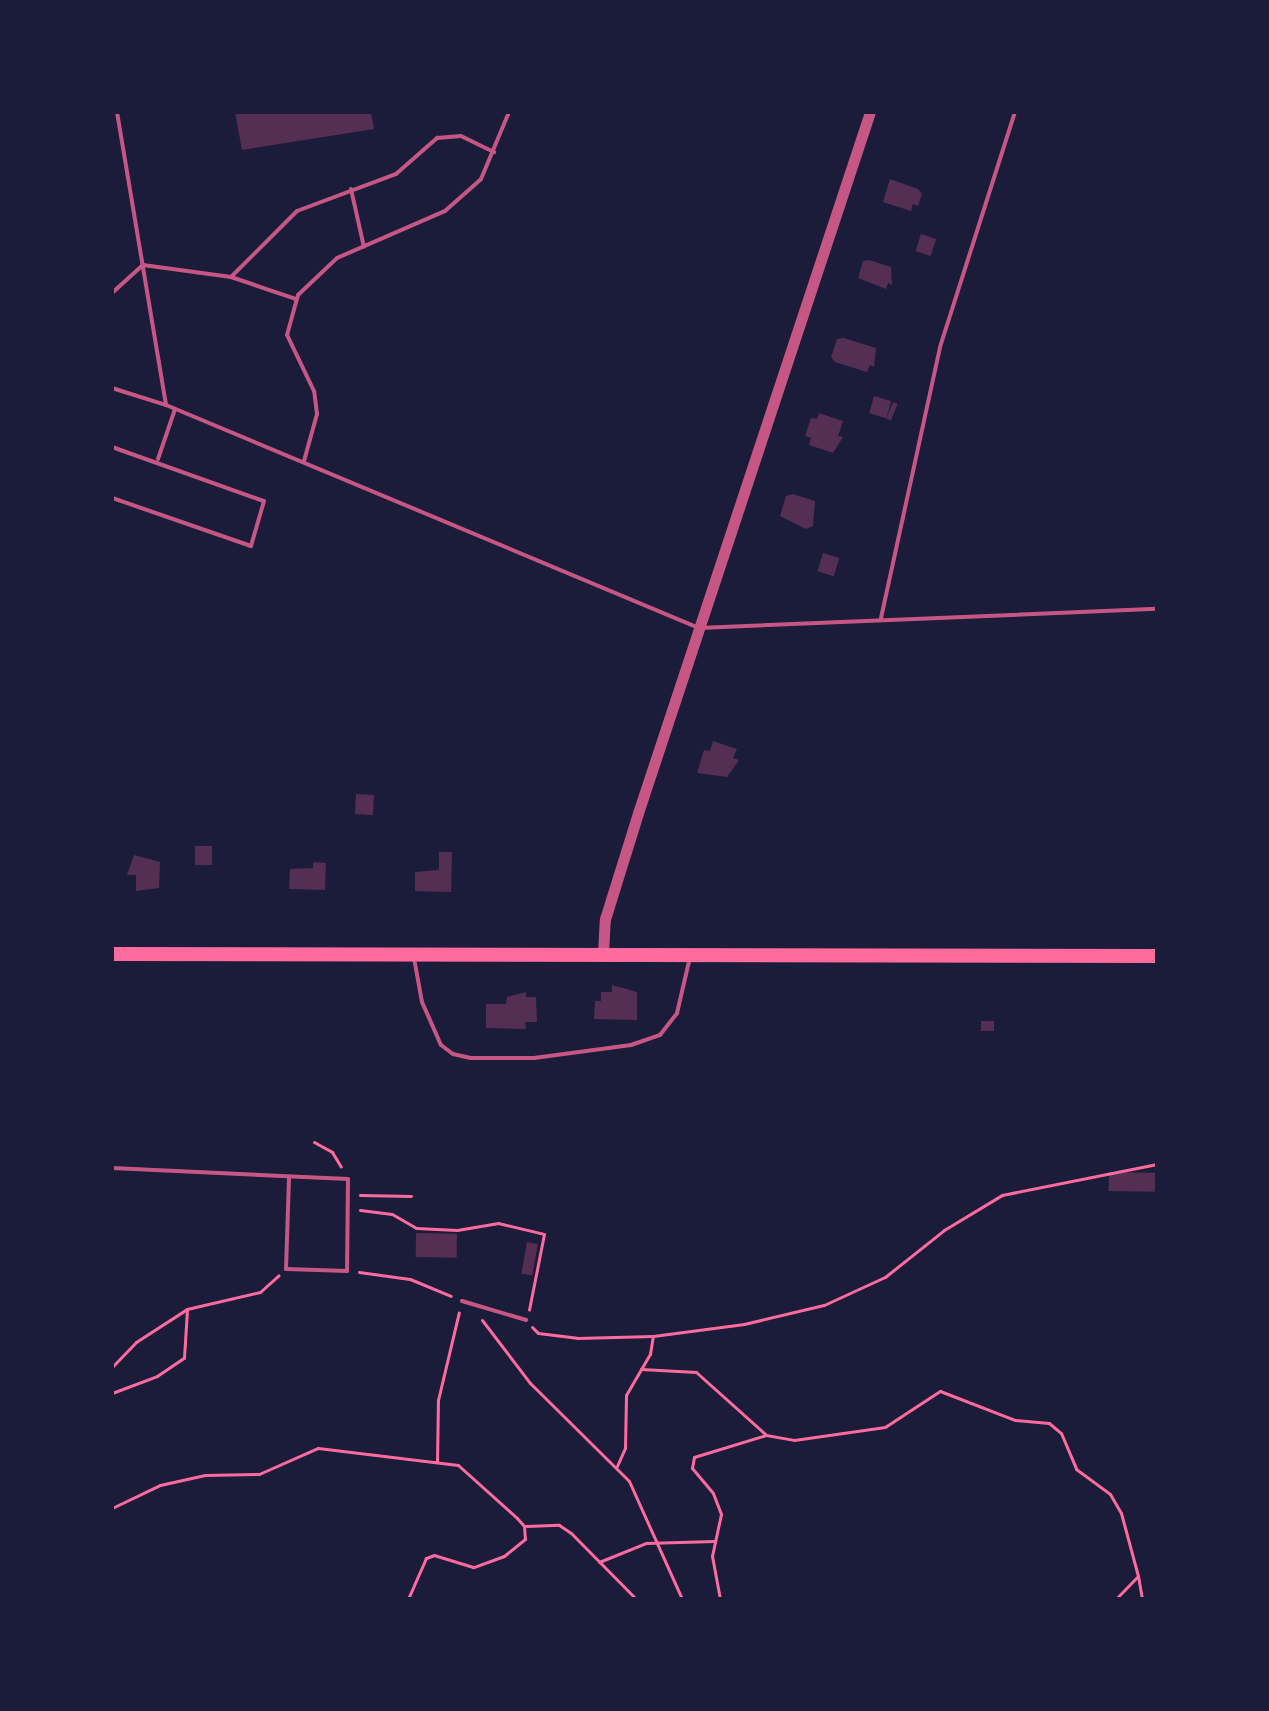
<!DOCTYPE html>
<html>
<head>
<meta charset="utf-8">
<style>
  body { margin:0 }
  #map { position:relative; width:1269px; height:1711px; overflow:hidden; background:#1b1b3a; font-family:"Public Sans",sans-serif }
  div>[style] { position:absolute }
  .building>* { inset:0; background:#542f53; transform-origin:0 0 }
  .path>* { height:3px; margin:-1.5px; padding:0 1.5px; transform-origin:1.5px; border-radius:1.5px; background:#ff6b9d }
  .service>* { height:4px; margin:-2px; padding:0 2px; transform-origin:2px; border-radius:2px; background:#c65784 }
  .tertiary>* { height:11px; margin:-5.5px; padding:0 5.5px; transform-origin:5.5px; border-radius:5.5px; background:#c65784 }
  .trunk>* { height:14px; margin:-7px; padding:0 7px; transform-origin:7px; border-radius:7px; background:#ff6b9d }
  span { translate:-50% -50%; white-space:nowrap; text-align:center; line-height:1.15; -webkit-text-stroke:8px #1b1b3a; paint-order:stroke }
  .frame { position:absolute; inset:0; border:114px solid #1b1b3a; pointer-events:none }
</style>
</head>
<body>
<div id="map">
  <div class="building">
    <i style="clip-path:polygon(235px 112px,371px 112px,374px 129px,242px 150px)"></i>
    <i style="clip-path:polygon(890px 179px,918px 189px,922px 194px,918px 206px,913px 204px,911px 211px,883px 202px)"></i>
    <i style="left:921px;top:234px;width:16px;height:18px;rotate:18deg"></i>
    <i style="clip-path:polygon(869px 260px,891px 267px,892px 285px,888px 283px,886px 289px,858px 278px,863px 261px)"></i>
    <i style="clip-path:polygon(844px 338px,876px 348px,874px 367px,870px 365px,867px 372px,835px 362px,831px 357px,837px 339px)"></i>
    <i style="left:874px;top:396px;width:18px;height:18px;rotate:16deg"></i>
    <i style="left:893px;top:402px;width:5px;height:18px;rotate:22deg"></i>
    <i style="clip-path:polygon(819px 413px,843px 421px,838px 436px,843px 437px,833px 453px,809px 445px,811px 438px,805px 436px,811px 418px,817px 419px)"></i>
    <i style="clip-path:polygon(793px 494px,815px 501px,813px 526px,806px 529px,780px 516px,786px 496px)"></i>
    <i style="left:823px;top:553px;width:17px;height:19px;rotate:17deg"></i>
    <i style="clip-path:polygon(713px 741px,737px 749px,733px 758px,739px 760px,727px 777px,697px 773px,704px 750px,710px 751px)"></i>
    <i style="left:356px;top:794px;width:18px;height:20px;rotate:3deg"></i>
    <i style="left:195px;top:846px;width:17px;height:19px"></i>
    <i style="clip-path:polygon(439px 852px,452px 852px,451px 892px,415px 891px,415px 872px,439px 870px)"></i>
    <i style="clip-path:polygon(134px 855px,160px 862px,159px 888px,136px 891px,136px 875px,127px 875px)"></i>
    <i style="clip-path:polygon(313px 862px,326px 863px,325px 890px,289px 889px,290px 869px,313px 868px)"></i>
    <i style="clip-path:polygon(612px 985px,637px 992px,637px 1020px,594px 1019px,595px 1001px,601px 1001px,601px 992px,612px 992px)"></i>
    <i style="clip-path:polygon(526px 992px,526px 997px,536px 997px,537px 1022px,525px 1022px,526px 1029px,486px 1028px,486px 1004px,506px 1004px,507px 997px)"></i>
    <i style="left:994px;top:1021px;width:10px;height:13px;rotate:90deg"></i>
    <i style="left:1109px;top:1172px;width:48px;height:19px;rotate:1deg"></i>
    <i style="left:416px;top:1233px;width:41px;height:24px;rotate:1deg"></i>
    <i style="left:527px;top:1242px;width:11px;height:32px;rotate:10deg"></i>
  </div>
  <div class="path">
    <i style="left:314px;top:1142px;width:21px;rotate:29deg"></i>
    <i style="left:332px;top:1152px;width:17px;rotate:59deg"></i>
    <i style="left:360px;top:1195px;width:51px;rotate:1.1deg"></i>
    <i style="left:360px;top:1210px;width:32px;rotate:7deg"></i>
    <i style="left:392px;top:1214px;width:28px;rotate:30deg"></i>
    <i style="left:416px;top:1228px;width:41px;rotate:2.8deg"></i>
    <i style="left:457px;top:1230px;width:42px;rotate:-9.7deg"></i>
    <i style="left:498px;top:1223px;width:47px;rotate:13.4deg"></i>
    <i style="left:544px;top:1234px;width:77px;rotate:101.2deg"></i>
    <i style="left:359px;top:1272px;width:51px;rotate:7.8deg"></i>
    <i style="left:410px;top:1279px;width:44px;rotate:22.5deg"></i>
    <i style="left:482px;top:1320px;width:79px;rotate:52.7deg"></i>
    <i style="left:530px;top:1383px;width:139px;rotate:44.7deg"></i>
    <i style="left:629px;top:1481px;width:129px;rotate:65.8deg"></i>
    <i style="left:532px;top:1327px;width:8px;rotate:45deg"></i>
    <i style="left:538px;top:1333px;width:39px;rotate:7deg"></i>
    <i style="left:577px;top:1338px;width:76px;rotate:-1.5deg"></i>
    <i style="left:653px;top:1336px;width:92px;rotate:-7.5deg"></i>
    <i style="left:744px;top:1324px;width:82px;rotate:-13.4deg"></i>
    <i style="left:824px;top:1305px;width:67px;rotate:-24.7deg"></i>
    <i style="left:885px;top:1277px;width:75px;rotate:-38.5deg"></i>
    <i style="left:944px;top:1230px;width:68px;rotate:-31.1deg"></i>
    <i style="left:1002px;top:1195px;width:158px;rotate:-11.3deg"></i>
    <i style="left:112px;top:1367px;width:35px;rotate:-46deg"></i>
    <i style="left:136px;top:1342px;width:61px;rotate:-32.9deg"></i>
    <i style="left:187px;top:1309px;width:75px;rotate:-13.1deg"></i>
    <i style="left:260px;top:1292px;width:25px;rotate:-42deg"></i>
    <i style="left:641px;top:1369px;width:55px;rotate:3.1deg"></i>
    <i style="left:696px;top:1372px;width:93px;rotate:41.9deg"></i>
    <i style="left:112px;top:1393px;width:48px;rotate:-20.7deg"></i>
    <i style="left:157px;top:1376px;width:32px;rotate:-34deg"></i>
    <i style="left:184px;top:1358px;width:49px;rotate:-86.5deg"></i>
    <i style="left:437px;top:1462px;width:62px;rotate:-89.1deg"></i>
    <i style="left:438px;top:1400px;width:90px;rotate:-76.6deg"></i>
    <i style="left:617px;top:1466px;width:20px;rotate:-66deg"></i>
    <i style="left:625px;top:1448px;width:53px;rotate:-88.9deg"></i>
    <i style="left:626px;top:1395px;width:48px;rotate:-59.7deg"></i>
    <i style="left:650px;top:1354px;width:18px;rotate:-81deg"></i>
    <i style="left:112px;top:1508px;width:53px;rotate:-25.6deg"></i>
    <i style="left:160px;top:1485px;width:46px;rotate:-12.5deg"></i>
    <i style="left:205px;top:1475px;width:54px;rotate:-1.1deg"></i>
    <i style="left:259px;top:1474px;width:64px;rotate:-23.8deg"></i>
    <i style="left:318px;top:1448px;width:141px;rotate:6.9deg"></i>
    <i style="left:458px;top:1465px;width:79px;rotate:41.9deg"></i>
    <i style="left:517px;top:1518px;width:11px;rotate:49deg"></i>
    <i style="left:524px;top:1526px;width:13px;rotate:86deg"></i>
    <i style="left:525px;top:1539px;width:27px;rotate:141deg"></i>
    <i style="left:504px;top:1556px;width:33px;rotate:160deg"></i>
    <i style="left:473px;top:1567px;width:41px;rotate:-162.9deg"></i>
    <i style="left:434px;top:1555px;width:9px;rotate:159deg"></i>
    <i style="left:426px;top:1558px;width:45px;rotate:113.7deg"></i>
    <i style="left:526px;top:1526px;width:33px;rotate:-2deg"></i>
    <i style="left:559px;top:1525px;width:14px;rotate:34deg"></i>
    <i style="left:571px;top:1533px;width:93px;rotate:45.4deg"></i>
    <i style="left:599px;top:1562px;width:51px;rotate:-22deg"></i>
    <i style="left:646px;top:1543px;width:68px;rotate:-1.7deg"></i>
    <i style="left:1138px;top:1576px;width:23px;rotate:80deg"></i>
    <i style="left:720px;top:1599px;width:44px;rotate:-100.5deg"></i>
    <i style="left:712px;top:1556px;width:43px;rotate:-77.9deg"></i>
    <i style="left:721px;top:1514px;width:22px;rotate:-111deg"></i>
    <i style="left:713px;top:1493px;width:33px;rotate:-130deg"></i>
    <i style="left:692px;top:1468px;width:11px;rotate:-80deg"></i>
    <i style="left:694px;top:1457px;width:75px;rotate:-17deg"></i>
    <i style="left:766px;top:1435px;width:28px;rotate:10deg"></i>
    <i style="left:794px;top:1440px;width:92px;rotate:-8.1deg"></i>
    <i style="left:885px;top:1427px;width:66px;rotate:-33.2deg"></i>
    <i style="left:940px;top:1391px;width:80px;rotate:21.1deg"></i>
    <i style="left:1015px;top:1420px;width:34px;rotate:5deg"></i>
    <i style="left:1049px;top:1423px;width:16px;rotate:40deg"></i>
    <i style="left:1061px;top:1433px;width:39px;rotate:67deg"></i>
    <i style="left:1076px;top:1469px;width:42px;rotate:36.3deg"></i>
    <i style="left:1110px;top:1494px;width:22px;rotate:60deg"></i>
    <i style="left:1121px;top:1513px;width:65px;rotate:74.9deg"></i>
    <i style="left:1138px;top:1576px;width:32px;rotate:134deg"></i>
  </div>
  <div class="service">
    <i style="left:117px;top:112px;width:297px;rotate:80.5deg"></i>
    <i style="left:166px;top:405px;width:578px;rotate:22.7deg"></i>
    <i style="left:699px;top:628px;width:458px;rotate:-2.4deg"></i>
    <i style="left:351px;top:189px;width:59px;rotate:77.4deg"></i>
    <i style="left:231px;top:277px;width:93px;rotate:-45deg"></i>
    <i style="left:297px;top:211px;width:106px;rotate:-20.5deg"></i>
    <i style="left:396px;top:174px;width:55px;rotate:-41.3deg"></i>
    <i style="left:437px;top:138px;width:24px;rotate:-5deg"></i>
    <i style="left:461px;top:136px;width:37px;rotate:26deg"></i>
    <i style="left:112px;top:293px;width:42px;rotate:-42.1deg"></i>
    <i style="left:143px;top:265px;width:89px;rotate:7.8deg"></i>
    <i style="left:231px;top:277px;width:69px;rotate:18.7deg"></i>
    <i style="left:112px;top:388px;width:57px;rotate:17.5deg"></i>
    <i style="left:112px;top:447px;width:161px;rotate:19.6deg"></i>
    <i style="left:264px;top:501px;width:47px;rotate:106.1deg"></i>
    <i style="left:251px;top:546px;width:147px;rotate:-160.9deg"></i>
    <i style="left:158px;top:459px;width:53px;rotate:-71.2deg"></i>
    <i style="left:304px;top:461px;width:49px;rotate:-74.5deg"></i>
    <i style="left:317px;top:414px;width:23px;rotate:-97deg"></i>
    <i style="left:314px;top:391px;width:62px;rotate:-115.7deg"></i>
    <i style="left:287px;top:335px;width:41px;rotate:-74.6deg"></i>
    <i style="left:298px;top:295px;width:54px;rotate:-43.5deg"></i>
    <i style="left:337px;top:258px;width:118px;rotate:-23.5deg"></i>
    <i style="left:445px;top:211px;width:48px;rotate:-41.6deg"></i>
    <i style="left:481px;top:179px;width:73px;rotate:-67.3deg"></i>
    <i style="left:881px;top:618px;width:277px;rotate:-77.7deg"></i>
    <i style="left:940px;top:347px;width:247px;rotate:-72.3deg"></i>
    <i style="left:414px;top:958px;width:45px;rotate:79.7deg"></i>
    <i style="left:422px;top:1002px;width:47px;rotate:66.2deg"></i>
    <i style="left:441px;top:1045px;width:15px;rotate:37deg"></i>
    <i style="left:453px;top:1054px;width:18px;rotate:13deg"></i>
    <i style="left:471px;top:1058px;width:63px"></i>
    <i style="left:534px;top:1058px;width:98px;rotate:-7.6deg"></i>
    <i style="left:631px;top:1045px;width:31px;rotate:-19deg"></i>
    <i style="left:660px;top:1035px;width:28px;rotate:-52deg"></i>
    <i style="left:677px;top:1013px;width:57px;rotate:-76.9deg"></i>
    <i style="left:112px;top:1168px;width:236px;rotate:2.7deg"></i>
    <i style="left:348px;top:1179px;width:92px;rotate:90.6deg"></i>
    <i style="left:347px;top:1271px;width:61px;rotate:-178.1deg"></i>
    <i style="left:286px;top:1269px;width:92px;rotate:-88.1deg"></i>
    <i style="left:462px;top:1301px;width:67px;rotate:16.5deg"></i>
  </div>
  <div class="tertiary">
    <i style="left:603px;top:954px;width:35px;rotate:-87deg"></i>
    <i style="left:605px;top:919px;width:111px;rotate:-72.7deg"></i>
    <i style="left:638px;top:813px;width:738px;rotate:-71.69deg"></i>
  </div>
  <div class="trunk">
    <i style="left:112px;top:954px;width:1045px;rotate:0.11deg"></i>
  </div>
  <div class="frame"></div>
</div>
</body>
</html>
